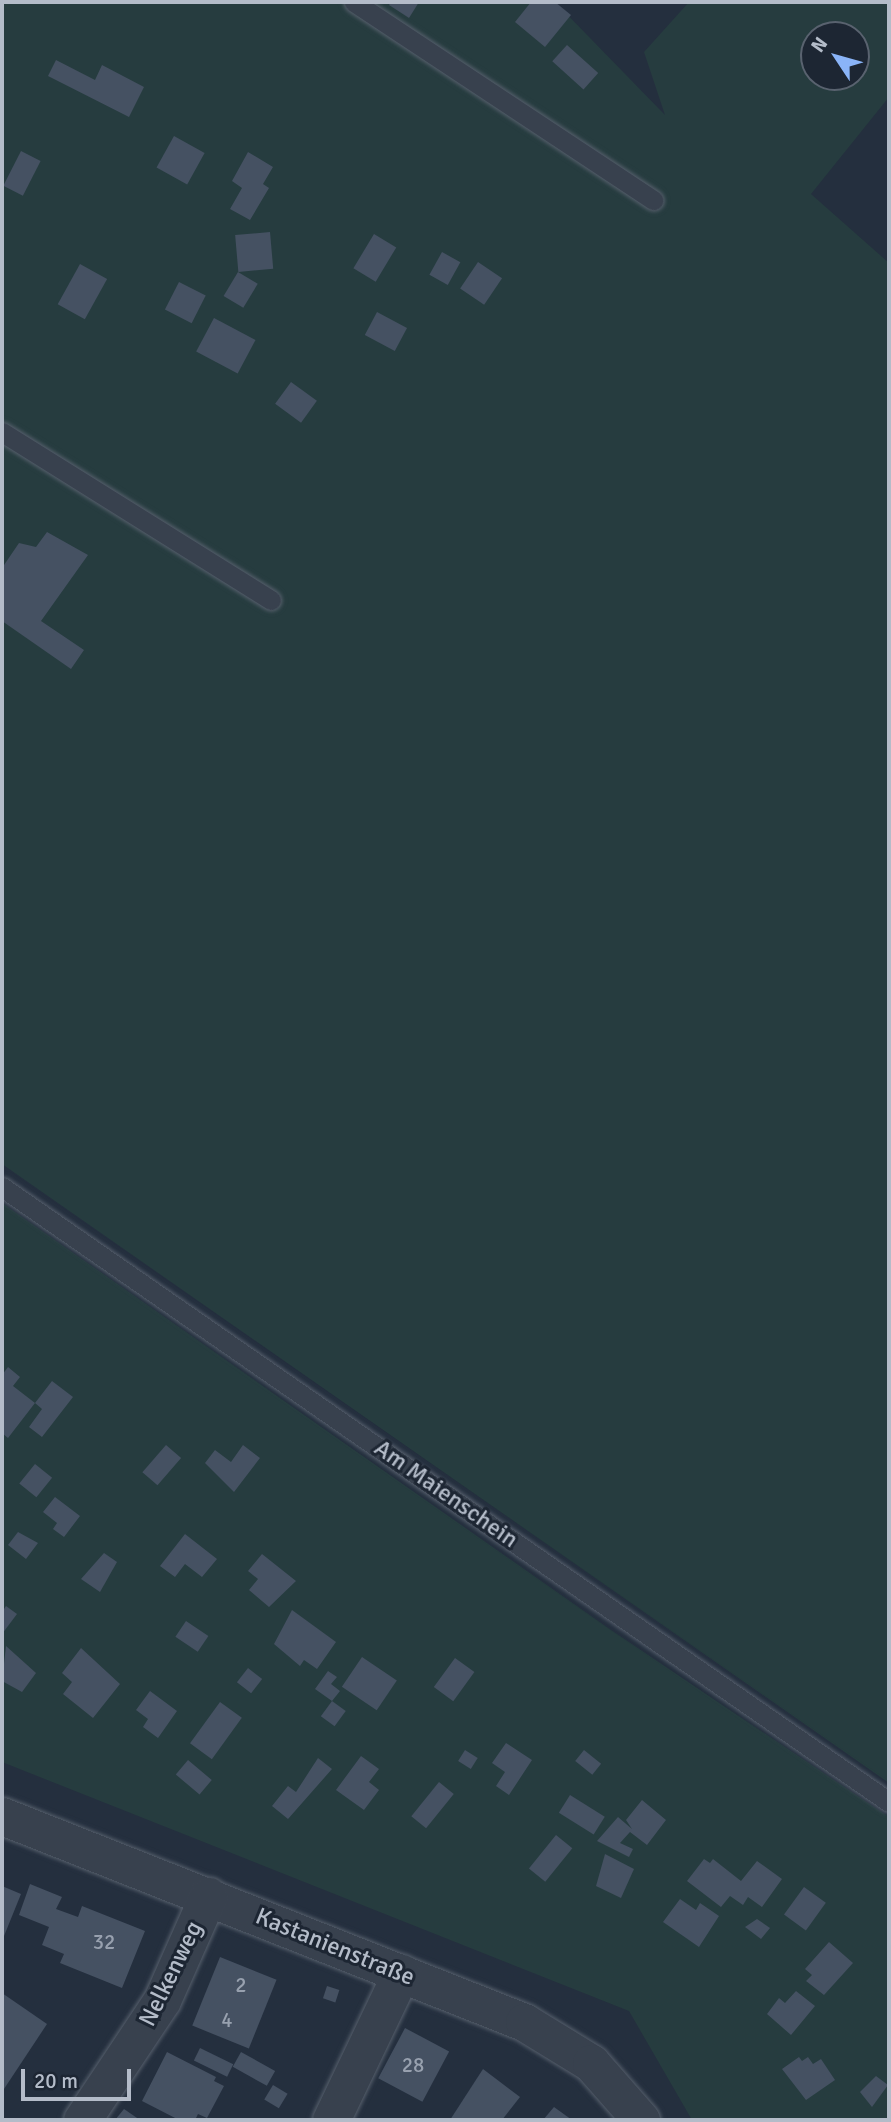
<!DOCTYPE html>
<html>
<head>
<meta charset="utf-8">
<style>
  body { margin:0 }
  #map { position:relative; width:891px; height:2122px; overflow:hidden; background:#242f3e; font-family:Signika,sans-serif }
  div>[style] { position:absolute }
  .green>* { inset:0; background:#263c3f }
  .building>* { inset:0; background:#455162; transform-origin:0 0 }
  .roads { filter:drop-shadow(0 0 2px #565f6c) drop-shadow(0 0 2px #565f6c) }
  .lane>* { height:19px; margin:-9.5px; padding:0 9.5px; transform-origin:9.5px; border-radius:9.5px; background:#38414e }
  .street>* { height:37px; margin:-18.5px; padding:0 18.5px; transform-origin:18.5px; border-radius:18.5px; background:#38414e }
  span { translate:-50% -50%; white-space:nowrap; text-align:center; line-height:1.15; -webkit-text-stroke:6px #1d2633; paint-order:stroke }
  .number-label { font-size:21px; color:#98a1af }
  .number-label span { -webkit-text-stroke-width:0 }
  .street-label { font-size:24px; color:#b4bcc9 }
  .frame { position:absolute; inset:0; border:4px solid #b4bcc9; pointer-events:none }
  .north { position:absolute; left:800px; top:21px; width:70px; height:70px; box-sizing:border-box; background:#1d2633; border:2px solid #59626f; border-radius:50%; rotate:306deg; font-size:19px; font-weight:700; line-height:28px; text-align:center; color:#b4bcc9 }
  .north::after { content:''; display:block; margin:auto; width:24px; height:32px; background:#8ab4f8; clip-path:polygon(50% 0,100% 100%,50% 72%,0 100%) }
  .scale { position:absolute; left:21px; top:2069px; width:110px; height:32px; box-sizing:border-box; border:4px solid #b4bcc9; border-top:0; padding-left:9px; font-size:21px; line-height:24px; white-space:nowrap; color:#b4bcc9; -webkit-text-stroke:5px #1d2633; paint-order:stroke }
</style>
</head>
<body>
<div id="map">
  <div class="green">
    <i style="clip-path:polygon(evenodd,2px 2px,555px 2px,665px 115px,644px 52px,689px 2px,889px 2px,889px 97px,811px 194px,889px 263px,889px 1783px,2px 1164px,2px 2px,814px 35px,856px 35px,856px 77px,814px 77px,814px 35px)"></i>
    <i style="clip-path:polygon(2px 1203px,611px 1630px,889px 1817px,889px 2120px,692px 2120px,629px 2011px,2px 1762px)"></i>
  </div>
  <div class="building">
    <i style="clip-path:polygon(391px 2px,419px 2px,409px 18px,389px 5px)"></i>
    <i style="clip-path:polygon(531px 2px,555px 2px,571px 15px,545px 47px,515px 22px)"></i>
    <i style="left:567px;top:45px;width:42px;height:22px;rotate:42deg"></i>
    <i style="clip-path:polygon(56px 60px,95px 80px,102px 65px,144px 87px,129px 117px,48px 76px)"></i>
    <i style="left:174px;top:136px;width:35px;height:36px;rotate:29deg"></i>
    <i style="left:21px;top:151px;width:22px;height:39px;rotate:27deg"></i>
    <i style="clip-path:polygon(248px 152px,273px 167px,263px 184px,269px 188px,250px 220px,230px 209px,242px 188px,232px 181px)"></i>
    <i style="left:270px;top:232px;width:37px;height:35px;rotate:85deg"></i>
    <i style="left:374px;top:234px;width:26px;height:40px;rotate:31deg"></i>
    <i style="left:442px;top:252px;width:21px;height:26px;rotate:29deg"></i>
    <i style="left:478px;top:262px;width:29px;height:32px;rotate:34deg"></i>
    <i style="left:80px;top:264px;width:31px;height:46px;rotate:29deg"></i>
    <i style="left:238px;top:272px;width:23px;height:28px;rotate:31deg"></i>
    <i style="left:179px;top:282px;width:30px;height:31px;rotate:27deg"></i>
    <i style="left:377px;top:312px;width:34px;height:26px;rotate:28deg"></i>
    <i style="left:214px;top:318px;width:47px;height:38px;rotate:28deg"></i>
    <i style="left:291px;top:382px;width:32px;height:27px;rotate:36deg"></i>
    <i style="clip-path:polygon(47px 532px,88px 555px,41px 621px,84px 650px,71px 669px,2px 621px,2px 568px,19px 543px,36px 547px)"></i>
    <i style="clip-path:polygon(8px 1367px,20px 1377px,13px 1386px,35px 1403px,8px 1438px,2px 1433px,2px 1375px)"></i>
    <i style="clip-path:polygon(52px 1381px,73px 1397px,42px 1437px,29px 1427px,42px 1409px,35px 1403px)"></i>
    <i style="left:166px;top:1445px;width:20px;height:36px;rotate:41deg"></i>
    <i style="clip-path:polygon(243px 1445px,260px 1458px,234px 1492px,205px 1463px,215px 1450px,231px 1462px)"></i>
    <i style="left:35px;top:1464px;width:22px;height:25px;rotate:39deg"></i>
    <i style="clip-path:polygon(55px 1497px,80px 1516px,64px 1537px,53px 1529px,57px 1523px,43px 1512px)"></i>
    <i style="clip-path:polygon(18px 1532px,38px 1543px,26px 1559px,8px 1545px)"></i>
    <i style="clip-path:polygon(185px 1534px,217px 1559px,202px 1577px,185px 1564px,175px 1577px,160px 1566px)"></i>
    <i style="clip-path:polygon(104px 1553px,117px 1562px,100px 1592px,81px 1579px)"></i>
    <i style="clip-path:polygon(262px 1554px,296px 1581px,269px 1607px,249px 1590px,258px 1579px,248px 1571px)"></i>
    <i style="clip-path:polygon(6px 1606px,17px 1614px,2px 1634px,2px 1612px)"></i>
    <i style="clip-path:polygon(292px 1610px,336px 1642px,317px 1669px,304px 1660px,300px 1666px,274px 1644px)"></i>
    <i style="left:186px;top:1621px;width:27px;height:19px;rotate:34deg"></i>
    <i style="clip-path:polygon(6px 1646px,36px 1673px,22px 1692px,2px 1681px)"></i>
    <i style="clip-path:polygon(81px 1648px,120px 1684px,93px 1718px,63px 1694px,72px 1682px,62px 1673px)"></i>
    <i style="left:362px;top:1657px;width:42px;height:36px;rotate:34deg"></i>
    <i style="left:455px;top:1658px;width:24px;height:36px;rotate:36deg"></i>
    <i style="left:248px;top:1668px;width:18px;height:18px;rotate:38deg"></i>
    <i style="clip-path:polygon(328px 1671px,337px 1677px,331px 1684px,340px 1691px,332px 1701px,315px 1689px)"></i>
    <i style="clip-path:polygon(150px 1691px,177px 1711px,158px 1738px,143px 1727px,148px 1719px,136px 1710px)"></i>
    <i style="left:332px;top:1701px;width:17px;height:19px;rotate:36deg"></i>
    <i style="left:220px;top:1702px;width:27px;height:51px;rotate:36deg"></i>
    <i style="clip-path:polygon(506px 1743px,532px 1760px,509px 1795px,496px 1786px,505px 1772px,492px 1763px)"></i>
    <i style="left:465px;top:1750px;width:15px;height:13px;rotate:32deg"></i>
    <i style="left:584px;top:1750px;width:22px;height:14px;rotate:39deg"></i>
    <i style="clip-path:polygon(361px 1756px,379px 1769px,369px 1782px,379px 1790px,364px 1810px,336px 1790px)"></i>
    <i style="clip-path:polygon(318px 1758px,332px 1769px,288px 1819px,272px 1806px,288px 1786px,296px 1792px)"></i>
    <i style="left:188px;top:1760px;width:31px;height:19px;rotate:40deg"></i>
    <i style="left:439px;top:1782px;width:19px;height:44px;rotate:39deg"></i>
    <i style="left:570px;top:1795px;width:41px;height:21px;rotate:32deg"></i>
    <i style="clip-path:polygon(642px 1800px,666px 1820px,647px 1845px,630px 1832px,620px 1843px,633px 1849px,629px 1857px,597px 1841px,618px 1817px,632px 1829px,626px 1820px)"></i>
    <i style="left:556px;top:1835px;width:21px;height:43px;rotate:39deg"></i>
    <i style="clip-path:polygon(605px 1854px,634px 1869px,621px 1898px,596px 1886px)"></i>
    <i style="clip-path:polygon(704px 1859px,710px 1863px,713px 1859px,741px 1881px,757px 1861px,782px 1879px,762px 1907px,748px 1897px,743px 1905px,730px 1896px,721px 1907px,687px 1881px)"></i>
    <i style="clip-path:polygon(30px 1884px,62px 1897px,56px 1909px,78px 1917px,82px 1906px,145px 1931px,122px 1988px,60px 1963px,64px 1954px,42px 1945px,49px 1927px,19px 1915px)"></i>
    <i style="clip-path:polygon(2px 1886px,21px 1894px,2px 1941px)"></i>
    <i style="left:804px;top:1887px;width:27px;height:34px;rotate:36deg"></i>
    <i style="clip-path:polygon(680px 1899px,696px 1910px,700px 1903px,719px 1916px,699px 1947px,663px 1922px)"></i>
    <i style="clip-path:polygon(757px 1919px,770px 1928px,761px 1939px,745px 1927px)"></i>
    <i style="clip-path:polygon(829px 1942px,853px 1963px,824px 1995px,806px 1981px,812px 1975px,805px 1969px)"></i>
    <i style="left:220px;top:1957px;width:61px;height:74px;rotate:22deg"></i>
    <i style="left:327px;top:1986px;width:13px;height:13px;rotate:18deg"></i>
    <i style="clip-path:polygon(796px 1991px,815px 2006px,791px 2035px,767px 2014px,779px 1998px,785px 2003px)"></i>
    <i style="clip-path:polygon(2px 1993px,47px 2024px,2px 2092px)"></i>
    <i style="left:405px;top:2028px;width:50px;height:57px;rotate:28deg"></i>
    <i style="left:200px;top:2048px;width:37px;height:14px;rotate:26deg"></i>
    <i style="clip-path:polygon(167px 2052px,216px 2077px,214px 2081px,224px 2086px,207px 2118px,198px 2114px,195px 2120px,179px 2120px,142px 2101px)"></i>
    <i style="left:241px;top:2052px;width:39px;height:17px;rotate:29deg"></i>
    <i style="clip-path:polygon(799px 2057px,802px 2061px,808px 2057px,813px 2064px,821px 2059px,835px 2080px,806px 2100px,782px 2069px)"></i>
    <i style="clip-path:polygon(483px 2069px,520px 2097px,502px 2120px,450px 2120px)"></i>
    <i style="clip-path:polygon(876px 2076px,888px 2085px,872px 2107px,860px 2092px)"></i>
    <i style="left:273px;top:2085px;width:17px;height:17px;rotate:31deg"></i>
    <i style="clip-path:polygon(554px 2107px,572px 2120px,543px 2120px)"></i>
    <i style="clip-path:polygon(124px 2109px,140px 2120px,115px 2120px)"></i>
  </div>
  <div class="roads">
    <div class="lane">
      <i style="left:354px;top:2px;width:359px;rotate:33.5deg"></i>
      <i style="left:2px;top:432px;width:317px;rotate:32deg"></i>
      <i style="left:2px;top:1187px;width:1079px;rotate:34.74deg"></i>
    </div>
    <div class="street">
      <i style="left:2px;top:1816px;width:561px;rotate:21.54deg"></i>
      <i style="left:524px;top:2022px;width:79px;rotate:31.5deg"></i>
      <i style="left:591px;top:2063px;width:76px;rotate:48.7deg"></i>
      <i style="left:82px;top:2120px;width:144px;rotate:-56.3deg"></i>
      <i style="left:162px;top:2000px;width:114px;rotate:-66.1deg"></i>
      <i style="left:331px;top:2120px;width:163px;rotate:-64.5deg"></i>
    </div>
  </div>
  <div class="number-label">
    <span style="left:104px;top:1942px">32</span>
    <span style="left:241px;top:1985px">2</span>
    <span style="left:227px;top:2020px">4</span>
    <span style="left:413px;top:2065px">28</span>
  </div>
  <div class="street-label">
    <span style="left:446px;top:1494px;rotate:35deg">Am Maienschein</span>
    <span style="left:335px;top:1947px;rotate:22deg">Kastanienstraße</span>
    <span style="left:171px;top:1974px;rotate:-64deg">Nelkenweg</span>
  </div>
  <div class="frame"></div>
  <div class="north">N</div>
  <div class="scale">20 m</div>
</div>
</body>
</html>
